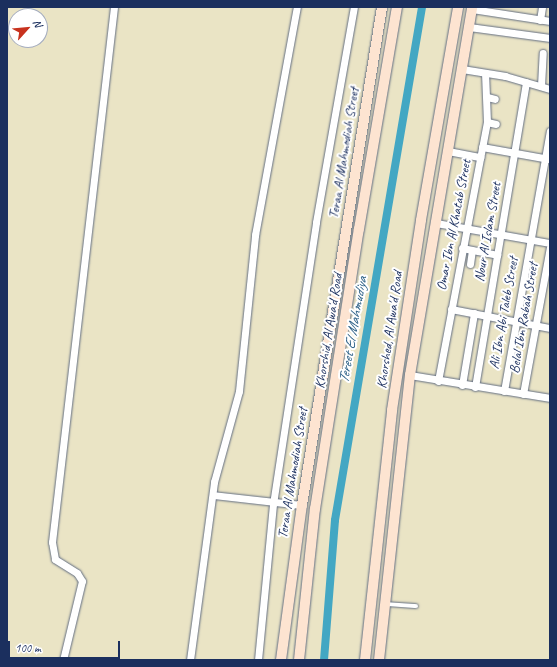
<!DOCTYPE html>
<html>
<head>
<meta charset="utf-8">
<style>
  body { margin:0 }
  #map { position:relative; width:557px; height:667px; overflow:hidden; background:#eae4c5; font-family:Caveat,sans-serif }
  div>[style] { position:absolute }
  .canal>* { height:8px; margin:-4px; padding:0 4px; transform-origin:4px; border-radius:4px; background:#43a7c3 }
  .roads { filter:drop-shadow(0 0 1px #636e82) drop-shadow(0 0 1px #636e82) }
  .lane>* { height:3.5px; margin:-1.75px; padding:0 1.75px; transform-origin:1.75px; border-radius:1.75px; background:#fff }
  .street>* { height:7px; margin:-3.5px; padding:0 3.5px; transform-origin:3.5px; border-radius:3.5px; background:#fff }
  .secondary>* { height:10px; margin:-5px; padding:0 5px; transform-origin:5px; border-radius:5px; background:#fde4d1 }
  span { translate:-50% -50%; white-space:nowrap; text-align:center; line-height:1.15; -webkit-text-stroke:4px #fff; paint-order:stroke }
  .street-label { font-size:14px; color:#1b2f5e }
  .water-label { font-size:15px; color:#2b5f86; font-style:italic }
  .frame { position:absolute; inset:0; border:8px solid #1b2f5e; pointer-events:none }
  .north { position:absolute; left:8px; top:8px; width:40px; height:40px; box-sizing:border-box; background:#fff; border:1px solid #a4acbf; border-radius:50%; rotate:63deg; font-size:11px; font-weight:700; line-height:16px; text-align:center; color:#1b2f5e }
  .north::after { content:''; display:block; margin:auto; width:14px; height:18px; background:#c8321e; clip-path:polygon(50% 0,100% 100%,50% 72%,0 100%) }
  .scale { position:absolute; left:8px; top:641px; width:112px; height:18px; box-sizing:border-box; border:2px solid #1b2f5e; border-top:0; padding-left:5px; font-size:12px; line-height:14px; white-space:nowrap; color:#1b2f5e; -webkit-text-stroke:3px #fff; paint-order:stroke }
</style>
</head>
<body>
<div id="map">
  <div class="canal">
    <i style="left:324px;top:660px;width:140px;rotate:-85.5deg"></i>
    <i style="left:335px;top:520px;width:520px;rotate:-80.37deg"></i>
  </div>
  <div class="roads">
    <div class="lane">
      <i style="left:386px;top:604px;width:30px;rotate:4deg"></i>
    </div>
    <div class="street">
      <i style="left:472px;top:9px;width:79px;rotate:8.7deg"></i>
      <i style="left:540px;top:20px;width:13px;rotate:-81deg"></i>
      <i style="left:469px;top:27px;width:82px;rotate:7.7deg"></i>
      <i style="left:462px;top:69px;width:44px;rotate:9.2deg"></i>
      <i style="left:505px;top:76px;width:47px;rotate:16.1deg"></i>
      <i style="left:541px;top:86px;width:33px;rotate:-87deg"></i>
      <i style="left:487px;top:97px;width:8px;rotate:14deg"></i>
      <i style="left:487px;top:122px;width:9px;rotate:13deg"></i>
      <i style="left:482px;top:147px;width:68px;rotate:10.2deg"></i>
      <i style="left:448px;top:151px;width:33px;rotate:11deg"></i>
      <i style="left:436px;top:223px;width:116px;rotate:10deg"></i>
      <i style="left:462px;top:248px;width:36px;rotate:11deg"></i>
      <i style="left:470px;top:264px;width:14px;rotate:-82deg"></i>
      <i style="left:451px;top:309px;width:101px;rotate:10.9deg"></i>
      <i style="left:410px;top:375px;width:142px;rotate:9.3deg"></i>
      <i style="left:438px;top:381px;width:264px;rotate:-79.3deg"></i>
      <i style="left:487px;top:122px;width:49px;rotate:-92.3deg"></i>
      <i style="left:462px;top:385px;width:73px;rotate:-80.5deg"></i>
      <i style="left:475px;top:387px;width:309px;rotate:-80.5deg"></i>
      <i style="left:504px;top:391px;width:264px;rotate:-80deg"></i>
      <i style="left:523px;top:394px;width:149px;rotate:-79.6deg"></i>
      <i style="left:213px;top:495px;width:90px;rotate:6.4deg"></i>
      <i style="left:63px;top:660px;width:81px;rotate:-76.5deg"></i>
      <i style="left:82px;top:581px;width:9px;rotate:-122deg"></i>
      <i style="left:77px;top:573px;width:26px;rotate:-148deg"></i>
      <i style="left:55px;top:559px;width:17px;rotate:-100deg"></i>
      <i style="left:52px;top:542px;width:539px;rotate:-83.39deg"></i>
      <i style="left:190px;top:660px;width:180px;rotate:-82.3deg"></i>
      <i style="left:214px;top:482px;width:94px;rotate:-74.6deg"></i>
      <i style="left:239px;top:391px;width:157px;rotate:-84.1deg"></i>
      <i style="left:255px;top:235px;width:232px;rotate:-79.6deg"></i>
      <i style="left:258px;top:660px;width:157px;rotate:-84.5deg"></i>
      <i style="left:273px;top:504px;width:285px;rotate:-81.3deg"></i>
      <i style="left:316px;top:222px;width:218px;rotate:-80deg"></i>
    </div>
    <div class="secondary">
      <i style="left:281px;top:660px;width:156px;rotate:-82.3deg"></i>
      <i style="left:302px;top:505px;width:504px;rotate:-80.87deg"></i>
      <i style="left:299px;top:660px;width:152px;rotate:-84deg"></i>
      <i style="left:315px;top:509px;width:283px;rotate:-81.1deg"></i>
      <i style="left:359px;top:229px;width:225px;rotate:-80.3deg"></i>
      <i style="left:365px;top:660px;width:251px;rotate:-83.8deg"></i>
      <i style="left:392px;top:410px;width:192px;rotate:-81.3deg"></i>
      <i style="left:421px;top:220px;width:216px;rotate:-80.1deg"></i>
      <i style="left:379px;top:660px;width:287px;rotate:-83.8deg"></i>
      <i style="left:410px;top:375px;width:373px;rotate:-80.4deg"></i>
    </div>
  </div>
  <div class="street-label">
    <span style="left:344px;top:153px;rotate:-81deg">Teraa Al Mahmodiah Street</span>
    <span style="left:454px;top:225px;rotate:-79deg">Omar Ibn Al Khatab Street</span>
    <span style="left:488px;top:232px;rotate:-80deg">Nour Al Islam Street</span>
    <span style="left:504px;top:313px;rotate:-80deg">Ali Ibn Abi Taleb Street</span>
    <span style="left:524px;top:318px;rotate:-80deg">Belal Ibn Rabah Street</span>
    <span style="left:390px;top:330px;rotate:-82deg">Khorshed, Al Awa'd Road</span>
    <span style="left:329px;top:331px;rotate:-81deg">Khorshid, Al Awa'd Road</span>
    <span style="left:293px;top:473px;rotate:-81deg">Teraa Al Mahmodiah Street</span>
  </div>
  <div class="water-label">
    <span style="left:353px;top:330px;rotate:-80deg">Tereet El Mahmudiya</span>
  </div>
  <div class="frame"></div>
  <div class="north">N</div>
  <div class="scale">100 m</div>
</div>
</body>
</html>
